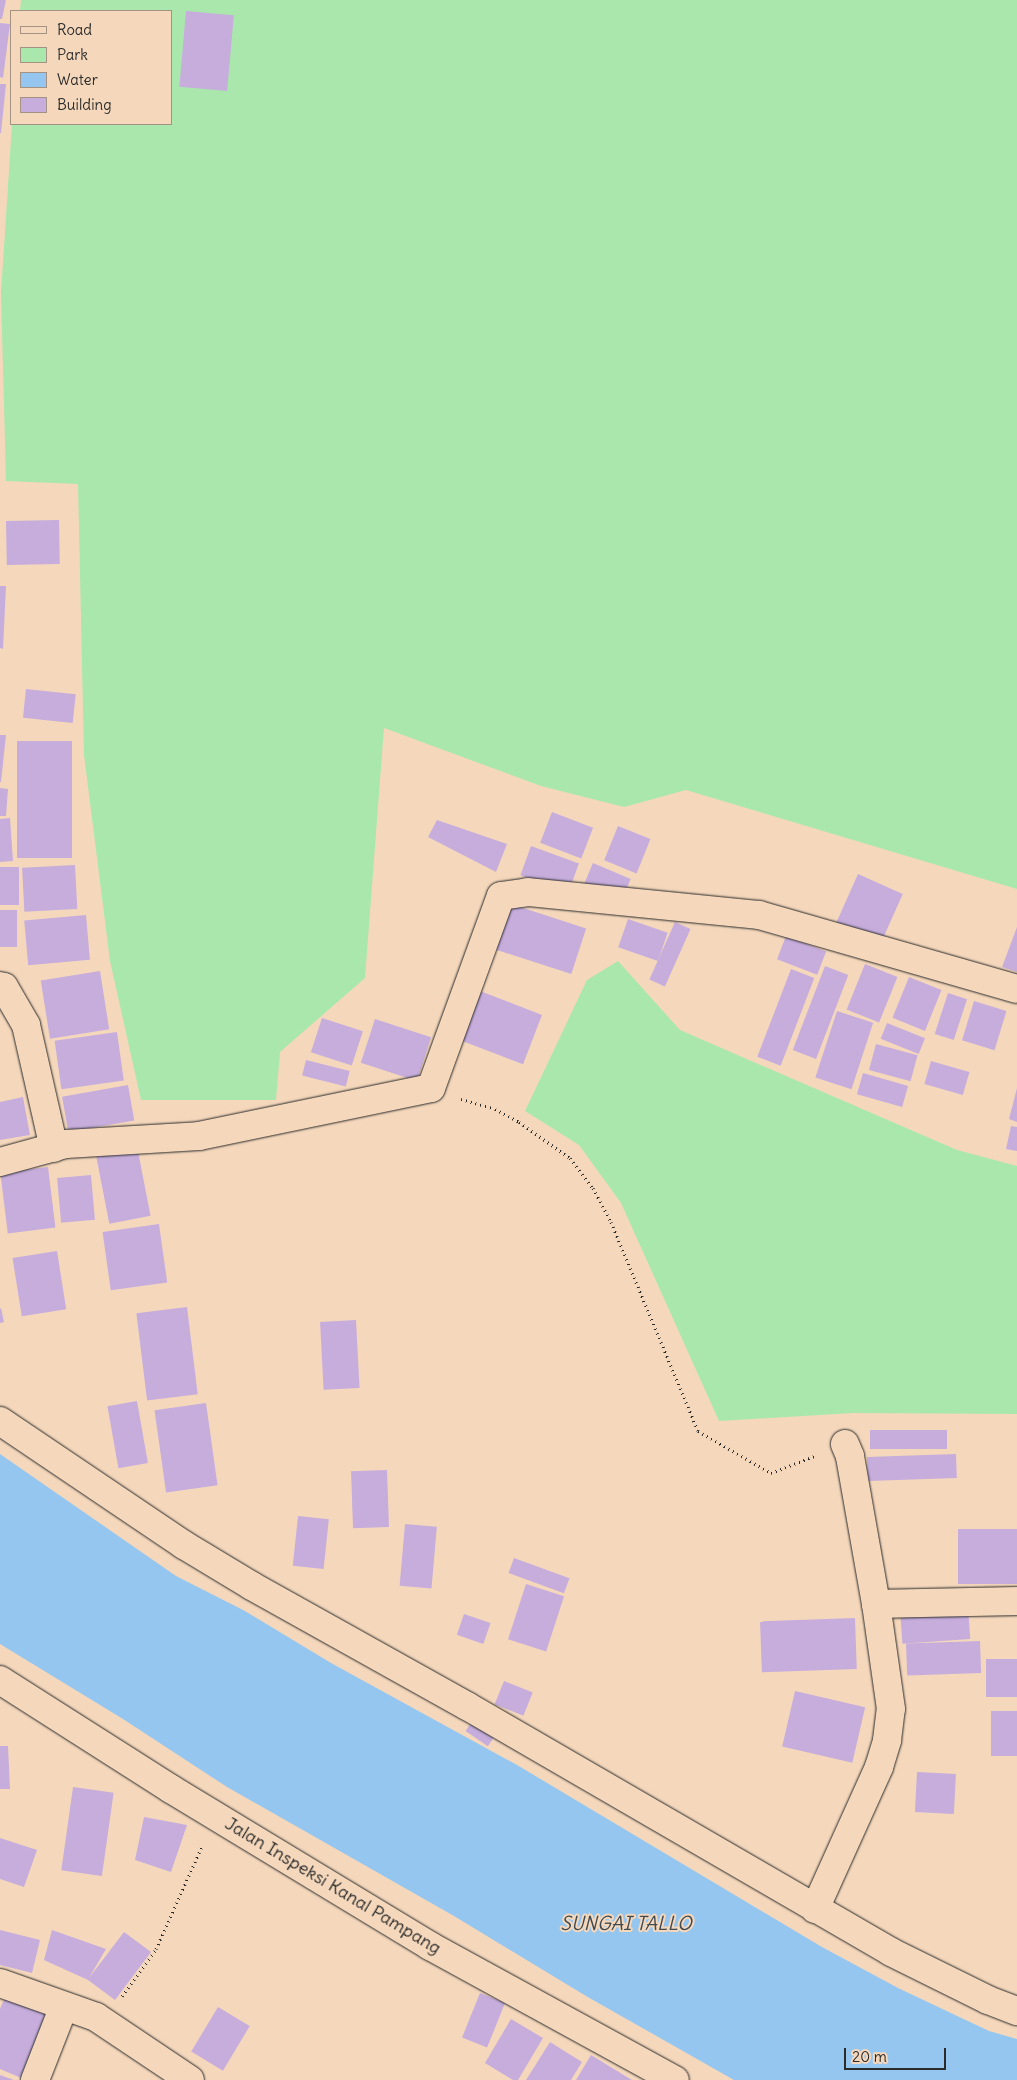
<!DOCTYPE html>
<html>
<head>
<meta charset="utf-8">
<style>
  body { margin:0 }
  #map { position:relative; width:1017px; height:2080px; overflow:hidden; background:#f5d8bc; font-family:Delius,sans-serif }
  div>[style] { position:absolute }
  .green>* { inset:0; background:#aae7ad }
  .water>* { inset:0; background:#94c6f0 }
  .building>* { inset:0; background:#c6addc; transform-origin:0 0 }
  .path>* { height:3px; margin-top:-1.5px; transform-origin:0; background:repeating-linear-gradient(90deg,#2b2b2b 0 1px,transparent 0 5px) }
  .roads { filter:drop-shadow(0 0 1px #2b2b2b) drop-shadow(0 0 1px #2b2b2b) }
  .minor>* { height:28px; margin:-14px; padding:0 14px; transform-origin:14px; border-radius:14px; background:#f5d8bc }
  span { translate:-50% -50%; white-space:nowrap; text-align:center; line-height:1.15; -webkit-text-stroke:4px #f5d8bc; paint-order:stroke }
  .street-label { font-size:18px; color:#2b2b2b }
  .water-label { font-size:19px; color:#404a52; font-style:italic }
  .legend { position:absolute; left:10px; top:10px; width:162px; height:115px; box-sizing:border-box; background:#f5d8bc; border:1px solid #a49382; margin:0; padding:6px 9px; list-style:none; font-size:15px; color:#2b2b2b }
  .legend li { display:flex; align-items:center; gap:10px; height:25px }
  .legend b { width:25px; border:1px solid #a49382 }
  .scale { position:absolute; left:844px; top:2048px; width:102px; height:22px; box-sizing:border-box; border:2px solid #2b2b2b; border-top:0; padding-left:6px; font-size:15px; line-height:18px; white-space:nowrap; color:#2b2b2b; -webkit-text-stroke:4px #f5d8bc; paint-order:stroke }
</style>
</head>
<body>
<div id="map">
  <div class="green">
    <i style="clip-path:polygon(21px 0,1017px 0,1017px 889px,686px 790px,624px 807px,541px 786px,384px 728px,365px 978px,280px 1052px,276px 1100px,141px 1100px,110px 961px,84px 755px,78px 484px,6px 481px,1px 293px,12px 124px,171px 124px,171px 11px,20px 11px)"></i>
    <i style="clip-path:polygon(618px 961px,680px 1030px,957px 1150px,1017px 1166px,1017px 1414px,853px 1413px,719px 1421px,621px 1203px,579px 1145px,525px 1111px,587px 980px)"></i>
  </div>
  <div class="water">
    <i style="clip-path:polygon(0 1454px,176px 1576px,245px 1611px,331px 1663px,517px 1765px,822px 1947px,898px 1988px,989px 2031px,1017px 2039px,1017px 2080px,734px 2080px,586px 1996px,454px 1916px,227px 1787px,123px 1719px,0 1644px)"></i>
  </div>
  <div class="building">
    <i style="clip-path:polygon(0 0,6px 0,2px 19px,0 19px)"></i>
    <i style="left:186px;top:11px;width:48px;height:76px;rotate:5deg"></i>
    <i style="clip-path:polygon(0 23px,10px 24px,3px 78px,0 77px)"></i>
    <i style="clip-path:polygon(0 84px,6px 84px,1px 133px,0 133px)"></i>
    <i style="left:59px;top:520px;width:44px;height:53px;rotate:89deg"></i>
    <i style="clip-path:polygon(0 586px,6px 586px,3px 649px,0 648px)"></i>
    <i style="left:26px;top:689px;width:50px;height:29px;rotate:6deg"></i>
    <i style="clip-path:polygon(0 735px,6px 735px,1px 782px,0 782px)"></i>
    <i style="left:72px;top:741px;width:117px;height:55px;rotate:90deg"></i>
    <i style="clip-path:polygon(0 788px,8px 789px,6px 816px,0 816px)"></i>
    <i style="left:552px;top:812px;width:44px;height:33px;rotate:21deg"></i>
    <i style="clip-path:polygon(10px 818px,13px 861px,0 862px,0 819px)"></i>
    <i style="clip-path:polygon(437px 820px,507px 844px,496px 872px,428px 837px)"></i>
    <i style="left:618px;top:826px;width:35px;height:37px;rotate:22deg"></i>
    <i style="left:531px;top:846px;width:51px;height:31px;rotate:20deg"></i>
    <i style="left:593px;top:863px;width:41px;height:24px;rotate:23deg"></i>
    <i style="left:75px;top:865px;width:44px;height:53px;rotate:87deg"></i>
    <i style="left:0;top:867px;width:19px;height:38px"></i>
    <i style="left:858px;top:874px;width:49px;height:60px;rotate:24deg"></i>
    <i style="left:511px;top:904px;width:79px;height:48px;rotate:18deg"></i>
    <i style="left:0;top:910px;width:17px;height:37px"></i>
    <i style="left:86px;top:915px;width:45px;height:62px;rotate:85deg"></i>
    <i style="left:628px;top:919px;width:42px;height:30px;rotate:19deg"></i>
    <i style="left:675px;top:922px;width:17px;height:63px;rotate:24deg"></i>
    <i style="clip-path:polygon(1017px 927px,1017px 972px,1002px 967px)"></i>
    <i style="left:786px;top:936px;width:43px;height:25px;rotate:21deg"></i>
    <i style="left:865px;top:964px;width:35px;height:49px;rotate:22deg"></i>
    <i style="left:825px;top:966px;width:25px;height:90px;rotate:21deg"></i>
    <i style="left:791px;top:969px;width:25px;height:94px;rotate:21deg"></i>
    <i style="left:100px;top:971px;width:59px;height:60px;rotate:81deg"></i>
    <i style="left:909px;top:977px;width:35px;height:44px;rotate:22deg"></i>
    <i style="left:472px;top:988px;width:75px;height:53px;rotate:21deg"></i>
    <i style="left:948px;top:993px;width:20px;height:43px;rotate:18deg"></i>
    <i style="left:974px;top:1001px;width:34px;height:41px;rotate:17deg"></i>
    <i style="left:837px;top:1011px;width:38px;height:70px;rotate:18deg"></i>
    <i style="left:322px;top:1018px;width:43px;height:36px;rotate:18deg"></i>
    <i style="left:375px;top:1019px;width:59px;height:46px;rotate:18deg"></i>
    <i style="left:887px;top:1023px;width:41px;height:17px;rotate:22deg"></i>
    <i style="left:117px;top:1032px;width:49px;height:63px;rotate:82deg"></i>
    <i style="left:876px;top:1044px;width:43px;height:27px;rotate:15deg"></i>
    <i style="left:306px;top:1060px;width:45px;height:16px;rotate:14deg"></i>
    <i style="left:931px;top:1061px;width:40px;height:24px;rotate:16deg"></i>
    <i style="left:863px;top:1073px;width:47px;height:22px;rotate:16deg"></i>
    <i style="left:128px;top:1085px;width:36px;height:67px;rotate:80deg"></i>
    <i style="clip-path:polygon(1017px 1088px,1017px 1122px,1009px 1119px)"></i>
    <i style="clip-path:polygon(23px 1097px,30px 1135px,0 1140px,0 1102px)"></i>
    <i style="clip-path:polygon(1011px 1126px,1017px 1127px,1017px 1151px,1006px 1149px)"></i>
    <i style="left:137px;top:1146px;width:71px;height:42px;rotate:79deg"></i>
    <i style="left:48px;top:1167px;width:61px;height:48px;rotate:83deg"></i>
    <i style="left:91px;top:1175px;width:45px;height:34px;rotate:85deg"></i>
    <i style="left:159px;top:1224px;width:59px;height:57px;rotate:82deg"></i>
    <i style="left:57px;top:1251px;width:59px;height:45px;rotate:81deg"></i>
    <i style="left:187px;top:1307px;width:88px;height:51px;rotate:83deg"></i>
    <i style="clip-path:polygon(1px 1308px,4px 1322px,0 1323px,0 1309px)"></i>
    <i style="left:356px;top:1320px;width:68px;height:36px;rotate:87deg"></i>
    <i style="left:137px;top:1401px;width:63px;height:30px;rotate:80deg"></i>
    <i style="left:206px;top:1403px;width:83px;height:52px;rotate:82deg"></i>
    <i style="left:947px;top:1430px;width:19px;height:77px;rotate:90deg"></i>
    <i style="left:956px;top:1454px;width:24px;height:89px;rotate:88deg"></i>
    <i style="left:387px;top:1470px;width:57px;height:36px;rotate:88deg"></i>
    <i style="left:298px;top:1516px;width:31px;height:50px;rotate:6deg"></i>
    <i style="left:405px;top:1524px;width:32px;height:62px;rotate:5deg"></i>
    <i style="left:1017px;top:1529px;width:55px;height:59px;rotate:90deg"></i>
    <i style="left:514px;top:1558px;width:59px;height:16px;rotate:20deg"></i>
    <i style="left:526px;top:1584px;width:40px;height:58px;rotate:18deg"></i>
    <i style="left:968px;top:1607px;width:32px;height:68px;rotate:86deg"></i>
    <i style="left:464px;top:1614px;width:28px;height:22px;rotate:19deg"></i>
    <i style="left:855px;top:1618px;width:51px;height:95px;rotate:88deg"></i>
    <i style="left:980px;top:1641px;width:32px;height:74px;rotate:88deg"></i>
    <i style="left:1017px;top:1659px;width:38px;height:31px;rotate:90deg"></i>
    <i style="left:504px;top:1681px;width:31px;height:25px;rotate:22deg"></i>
    <i style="left:795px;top:1691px;width:72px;height:57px;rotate:13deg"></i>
    <i style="left:1017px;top:1711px;width:45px;height:26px;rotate:90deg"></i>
    <i style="left:475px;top:1717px;width:27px;height:17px;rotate:34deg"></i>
    <i style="clip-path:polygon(0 1746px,8px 1746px,10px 1789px,0 1789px)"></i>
    <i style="left:917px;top:1772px;width:39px;height:40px;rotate:3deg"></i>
    <i style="left:73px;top:1787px;width:41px;height:84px;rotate:8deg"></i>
    <i style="clip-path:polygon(144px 1817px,187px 1825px,171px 1872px,135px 1860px)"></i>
    <i style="clip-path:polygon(0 1838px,37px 1850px,24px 1887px,0 1879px)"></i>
    <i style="clip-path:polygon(0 1930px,40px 1940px,32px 1973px,0 1965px)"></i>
    <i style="clip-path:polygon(52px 1930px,106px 1949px,89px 1978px,124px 1932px,151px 1952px,115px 2000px,88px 1980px,44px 1960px)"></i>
    <i style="left:480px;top:1993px;width:27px;height:48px;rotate:22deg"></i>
    <i style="clip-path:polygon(5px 1997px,56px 2018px,26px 2080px,0 2069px,0 2009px)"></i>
    <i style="left:218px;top:2007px;width:37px;height:52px;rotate:31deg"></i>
    <i style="clip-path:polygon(511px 2019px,543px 2038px,518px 2080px,513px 2080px,485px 2063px)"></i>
    <i style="clip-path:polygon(550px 2042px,582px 2062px,571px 2080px,526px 2080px)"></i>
    <i style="clip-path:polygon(591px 2055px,632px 2080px,576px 2080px)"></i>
    <i style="clip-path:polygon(0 2075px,14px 2080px,0 2080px)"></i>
  </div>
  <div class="path">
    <i style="left:461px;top:1099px;width:35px;rotate:16deg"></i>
    <i style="left:495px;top:1109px;width:27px;rotate:28deg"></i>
    <i style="left:519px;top:1122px;width:62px;rotate:35.2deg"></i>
    <i style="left:570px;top:1158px;width:38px;rotate:53deg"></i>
    <i style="left:593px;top:1188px;width:38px;rotate:62deg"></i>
    <i style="left:611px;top:1222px;width:226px;rotate:67.4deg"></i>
    <i style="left:698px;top:1431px;width:84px;rotate:29.9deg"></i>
    <i style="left:771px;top:1473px;width:49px;rotate:-21.4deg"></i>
    <i style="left:122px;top:1996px;width:58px;rotate:-54.1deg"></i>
    <i style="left:156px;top:1949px;width:113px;rotate:-65.9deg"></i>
  </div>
  <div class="roads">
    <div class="minor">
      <i style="left:0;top:986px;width:4px;rotate:14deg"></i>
      <i style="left:4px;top:987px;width:44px;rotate:59.9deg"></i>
      <i style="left:26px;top:1025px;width:126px;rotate:77.2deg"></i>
      <i style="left:0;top:1162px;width:68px;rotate:-15.3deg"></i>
      <i style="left:66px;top:1144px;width:133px;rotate:-3.4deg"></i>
      <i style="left:199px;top:1136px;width:237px;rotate:-11.7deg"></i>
      <i style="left:431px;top:1088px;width:204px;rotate:-70deg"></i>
      <i style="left:501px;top:896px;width:27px;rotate:-8deg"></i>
      <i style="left:528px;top:892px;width:232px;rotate:5.7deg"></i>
      <i style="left:759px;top:915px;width:268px;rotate:16deg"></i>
      <i style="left:0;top:1421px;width:222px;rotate:34deg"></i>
      <i style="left:184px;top:1545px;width:79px;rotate:31.1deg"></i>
      <i style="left:252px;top:1586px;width:246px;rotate:29.2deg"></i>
      <i style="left:467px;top:1706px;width:490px;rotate:30.1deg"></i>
      <i style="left:891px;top:1952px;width:108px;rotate:26.3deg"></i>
      <i style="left:988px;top:2000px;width:31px;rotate:21deg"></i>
      <i style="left:876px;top:1604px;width:141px;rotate:-1.2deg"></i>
      <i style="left:0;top:1680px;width:203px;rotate:32.5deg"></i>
      <i style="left:171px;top:1789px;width:303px;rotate:31.2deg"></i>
      <i style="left:430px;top:1946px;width:279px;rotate:28.7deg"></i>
      <i style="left:815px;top:1909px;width:156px;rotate:-65.7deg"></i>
      <i style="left:879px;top:1767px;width:28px;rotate:-73deg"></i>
      <i style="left:887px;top:1740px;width:31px;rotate:-83deg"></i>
      <i style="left:891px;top:1709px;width:106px;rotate:-98.1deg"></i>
      <i style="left:876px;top:1604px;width:150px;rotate:-100deg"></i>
      <i style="left:850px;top:1456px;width:13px;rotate:-113deg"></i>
      <i style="left:0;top:1983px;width:102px;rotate:19.5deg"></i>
      <i style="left:96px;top:2017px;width:113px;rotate:33.8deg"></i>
      <i style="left:35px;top:2080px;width:79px;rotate:-68.6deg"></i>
    </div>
  </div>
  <div class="street-label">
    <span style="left:333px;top:1886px;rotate:31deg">Jalan Inspeksi Kanal Pampang</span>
  </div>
  <div class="water-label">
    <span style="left:626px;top:1924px">SUNGAI TALLO</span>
  </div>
  <ul class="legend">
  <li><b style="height:6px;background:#f5d8bc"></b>Road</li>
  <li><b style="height:14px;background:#aae7ad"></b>Park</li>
  <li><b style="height:14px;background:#94c6f0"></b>Water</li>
  <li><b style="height:14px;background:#c6addc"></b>Building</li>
  </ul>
  <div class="scale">20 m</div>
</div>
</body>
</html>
